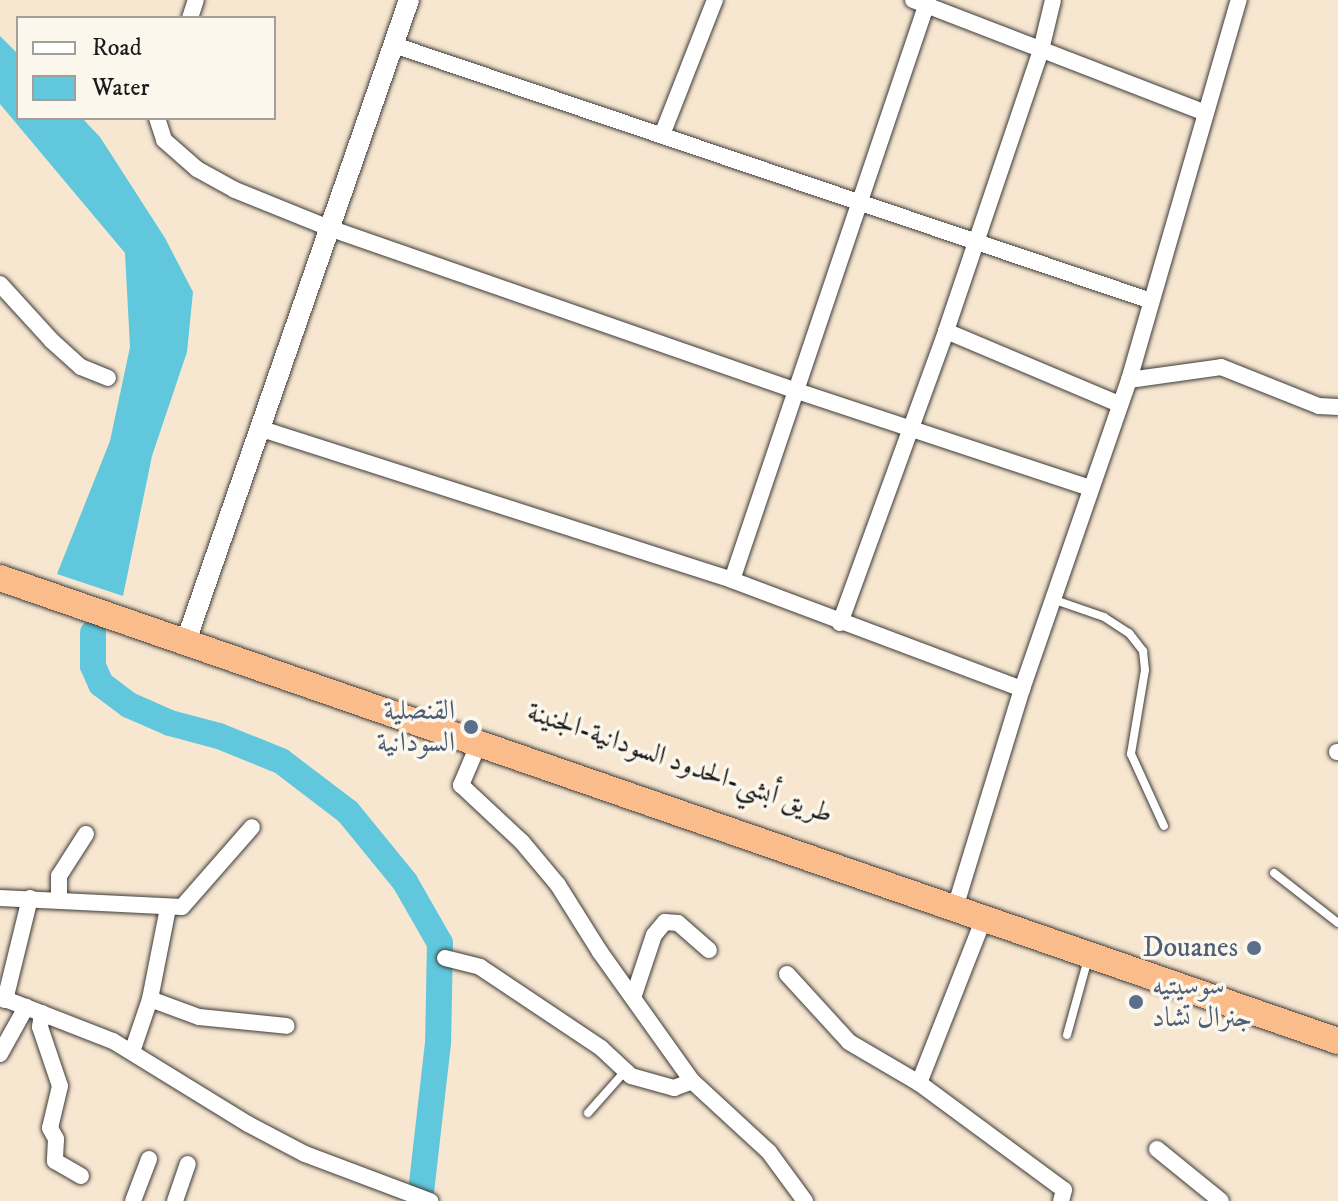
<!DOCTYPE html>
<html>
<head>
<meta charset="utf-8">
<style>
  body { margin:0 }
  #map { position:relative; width:1338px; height:1201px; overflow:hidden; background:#f7e7d1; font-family:"IM FELL DW Pica",Amiri,serif }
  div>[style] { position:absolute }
  .water>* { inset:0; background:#60c7dd }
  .river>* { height:26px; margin:-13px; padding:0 13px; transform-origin:13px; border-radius:13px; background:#60c7dd }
  .roads { filter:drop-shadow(0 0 2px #3d3a37) drop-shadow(0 0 2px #3d3a37) }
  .service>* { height:8px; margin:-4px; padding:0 4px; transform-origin:4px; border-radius:4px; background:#fff }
  .minor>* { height:16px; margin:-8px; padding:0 8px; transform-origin:8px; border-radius:8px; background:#fff }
  .tertiary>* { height:20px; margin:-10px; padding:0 10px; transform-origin:10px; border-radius:10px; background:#fff }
  .trunk>* { height:26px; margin:-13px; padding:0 13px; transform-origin:13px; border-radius:13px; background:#fabc8b }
  .dots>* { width:22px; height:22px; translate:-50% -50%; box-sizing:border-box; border:4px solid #fbf7ec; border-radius:50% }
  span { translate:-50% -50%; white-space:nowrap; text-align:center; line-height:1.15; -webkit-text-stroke:7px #fbf7ec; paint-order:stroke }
  .service-label { font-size:28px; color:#4e5e75 }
  .right { translate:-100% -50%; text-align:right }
  .left { translate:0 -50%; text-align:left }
  .street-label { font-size:28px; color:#1c1c1c }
  .legend { position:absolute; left:16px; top:16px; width:260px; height:104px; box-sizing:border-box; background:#fbf7ec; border:2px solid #a29f99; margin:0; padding:10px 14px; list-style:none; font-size:24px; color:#1c1c1c }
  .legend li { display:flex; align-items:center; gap:16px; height:40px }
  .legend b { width:40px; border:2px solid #a29f99 }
</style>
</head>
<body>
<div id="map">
  <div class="water">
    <i style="clip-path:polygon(0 36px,18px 54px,18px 118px,82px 118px,100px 137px,165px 238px,193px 292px,187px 352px,152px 456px,123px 596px,57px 574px,110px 441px,130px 347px,125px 253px,0 104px)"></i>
  </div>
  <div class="river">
    <i style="left:93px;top:633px;width:33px;rotate:90deg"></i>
    <i style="left:93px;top:666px;width:20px;rotate:66deg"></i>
    <i style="left:101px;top:684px;width:35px;rotate:37deg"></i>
    <i style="left:129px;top:705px;width:45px;rotate:23.7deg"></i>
    <i style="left:170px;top:723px;width:51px;rotate:14.9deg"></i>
    <i style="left:219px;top:736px;width:67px;rotate:22deg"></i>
    <i style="left:281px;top:761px;width:84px;rotate:37.3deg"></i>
    <i style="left:348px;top:812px;width:90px;rotate:50.8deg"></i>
    <i style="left:405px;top:882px;width:70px;rotate:60.2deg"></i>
    <i style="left:440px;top:943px;width:100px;rotate:91.1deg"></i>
    <i style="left:438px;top:1043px;width:159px;rotate:96.5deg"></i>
  </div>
  <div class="roads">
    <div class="service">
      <i style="left:1055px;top:600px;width:52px;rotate:19.1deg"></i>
      <i style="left:1104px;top:617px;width:30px;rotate:33deg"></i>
      <i style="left:1129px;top:633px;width:23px;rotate:52deg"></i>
      <i style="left:1143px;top:651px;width:19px;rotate:84deg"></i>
      <i style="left:1145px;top:670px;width:85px;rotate:99.5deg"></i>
      <i style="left:1131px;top:754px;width:79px;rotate:65.4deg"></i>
      <i style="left:1274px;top:873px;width:81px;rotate:38deg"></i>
      <i style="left:1067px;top:1035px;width:79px;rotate:-74.6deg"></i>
      <i style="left:588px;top:1113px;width:57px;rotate:-48.5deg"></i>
    </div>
    <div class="minor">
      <i style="left:913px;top:0;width:312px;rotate:21.1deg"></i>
      <i style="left:190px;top:18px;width:19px;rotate:-72deg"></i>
      <i style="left:394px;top:45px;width:799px;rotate:18.68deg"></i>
      <i style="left:157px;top:118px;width:23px;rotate:72deg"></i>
      <i style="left:164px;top:140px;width:44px;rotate:41.3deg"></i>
      <i style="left:197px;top:169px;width:43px;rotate:28.9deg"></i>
      <i style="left:235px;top:190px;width:101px;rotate:22deg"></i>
      <i style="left:329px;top:228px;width:492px;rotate:19.2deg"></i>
      <i style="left:794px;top:390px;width:313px;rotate:18.3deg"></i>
      <i style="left:662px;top:135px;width:145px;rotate:-68.6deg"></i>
      <i style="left:0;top:284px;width:77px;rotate:47.6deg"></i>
      <i style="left:52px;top:341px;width:39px;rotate:42deg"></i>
      <i style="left:81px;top:367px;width:29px;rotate:22deg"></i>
      <i style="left:946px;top:331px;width:188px;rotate:22.9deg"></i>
      <i style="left:1129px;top:380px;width:93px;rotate:-8deg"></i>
      <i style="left:1221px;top:367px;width:105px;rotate:21.7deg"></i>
      <i style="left:1319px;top:406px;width:19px;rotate:3deg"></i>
      <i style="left:262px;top:429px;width:494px;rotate:17.8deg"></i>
      <i style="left:732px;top:580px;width:310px;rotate:20.6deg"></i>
      <i style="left:732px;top:580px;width:612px;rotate:-71.33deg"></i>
      <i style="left:840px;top:623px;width:311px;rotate:-70deg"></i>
      <i style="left:946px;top:331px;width:297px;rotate:-71.3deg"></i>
      <i style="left:1041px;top:50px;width:51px;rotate:-76.5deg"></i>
      <i style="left:479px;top:743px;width:46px;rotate:113.2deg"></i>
      <i style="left:461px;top:785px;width:83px;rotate:43.1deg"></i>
      <i style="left:522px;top:842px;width:56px;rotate:50.1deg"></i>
      <i style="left:558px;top:885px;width:79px;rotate:57.9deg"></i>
      <i style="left:600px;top:952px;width:158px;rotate:54.5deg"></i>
      <i style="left:692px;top:1081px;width:105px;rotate:42.7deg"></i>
      <i style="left:769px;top:1152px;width:61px;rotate:53.7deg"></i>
      <i style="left:1337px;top:752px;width:1px"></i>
      <i style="left:0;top:898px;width:182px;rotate:2.8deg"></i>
      <i style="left:182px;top:907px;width:106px;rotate:-48.8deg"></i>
      <i style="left:59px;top:900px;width:24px;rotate:-90deg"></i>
      <i style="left:59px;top:876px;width:50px;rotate:-57.3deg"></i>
      <i style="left:955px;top:908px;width:229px;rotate:-73deg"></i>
      <i style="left:1022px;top:689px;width:327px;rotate:-70.9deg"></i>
      <i style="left:1129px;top:380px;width:396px;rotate:-73.9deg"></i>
      <i style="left:445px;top:958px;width:36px;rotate:14deg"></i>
      <i style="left:480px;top:967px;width:146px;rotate:33.8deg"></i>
      <i style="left:601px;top:1048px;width:41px;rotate:43deg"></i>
      <i style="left:631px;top:1076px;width:45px;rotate:15.6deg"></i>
      <i style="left:674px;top:1088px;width:19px;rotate:-21deg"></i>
      <i style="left:787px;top:974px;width:92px;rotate:47.6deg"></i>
      <i style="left:849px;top:1042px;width:81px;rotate:30.4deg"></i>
      <i style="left:919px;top:1083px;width:180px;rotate:36.4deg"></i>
      <i style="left:1064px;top:1190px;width:11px;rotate:105deg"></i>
      <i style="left:0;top:997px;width:121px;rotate:21.3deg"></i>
      <i style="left:113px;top:1041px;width:158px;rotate:31.6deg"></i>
      <i style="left:248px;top:1124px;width:64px;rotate:27.8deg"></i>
      <i style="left:305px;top:1154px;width:134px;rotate:20.6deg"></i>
      <i style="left:633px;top:998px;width:66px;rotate:-71.6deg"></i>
      <i style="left:654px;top:935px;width:17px;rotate:-50deg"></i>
      <i style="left:665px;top:922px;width:13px;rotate:4deg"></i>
      <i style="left:678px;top:923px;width:41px;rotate:41.1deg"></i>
      <i style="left:150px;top:999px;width:52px;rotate:20.2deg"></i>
      <i style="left:199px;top:1017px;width:88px;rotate:5.8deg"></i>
      <i style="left:5px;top:1000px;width:105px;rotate:-76.2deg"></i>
      <i style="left:42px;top:1013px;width:14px;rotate:98deg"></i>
      <i style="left:40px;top:1027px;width:62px;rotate:71.3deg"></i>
      <i style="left:60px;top:1086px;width:43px;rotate:103.4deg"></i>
      <i style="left:50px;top:1128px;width:13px;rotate:61deg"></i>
      <i style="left:56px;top:1139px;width:22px;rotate:93deg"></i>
      <i style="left:55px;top:1161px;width:30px;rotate:30deg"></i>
      <i style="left:132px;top:1052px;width:56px;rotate:-71.2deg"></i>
      <i style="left:150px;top:999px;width:93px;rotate:-78.8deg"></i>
      <i style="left:0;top:1054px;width:54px;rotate:-61deg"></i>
      <i style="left:919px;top:1083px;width:177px;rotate:-68.5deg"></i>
      <i style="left:1157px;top:1149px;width:82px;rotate:39.1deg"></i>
      <i style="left:133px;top:1201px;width:45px;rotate:-69.1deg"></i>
      <i style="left:175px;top:1201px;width:39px;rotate:-71deg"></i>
    </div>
    <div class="tertiary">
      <i style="left:186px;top:641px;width:679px;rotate:-70.82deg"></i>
    </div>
    <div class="trunk">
      <i style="left:0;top:578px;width:1416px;rotate:19.09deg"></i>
    </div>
  </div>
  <div class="dots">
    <i style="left:471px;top:727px;background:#5c6f8a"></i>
    <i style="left:1254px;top:948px;background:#5c6f8a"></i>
    <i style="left:1136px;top:1002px;background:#5c6f8a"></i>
  </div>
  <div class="service-label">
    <span class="right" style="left:455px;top:727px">القنصلية<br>السودانية</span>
    <span class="right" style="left:1238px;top:948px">Douanes</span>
    <span class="left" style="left:1152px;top:1002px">سوسيتيه<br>جنرال تشاد</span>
  </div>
  <div class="street-label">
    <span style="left:680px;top:763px;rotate:19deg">طريق أبشي-الحدود السودانية-الجنينة</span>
  </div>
  <ul class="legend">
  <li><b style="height:10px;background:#fff"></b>Road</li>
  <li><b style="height:22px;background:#60c7dd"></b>Water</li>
  </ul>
</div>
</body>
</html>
